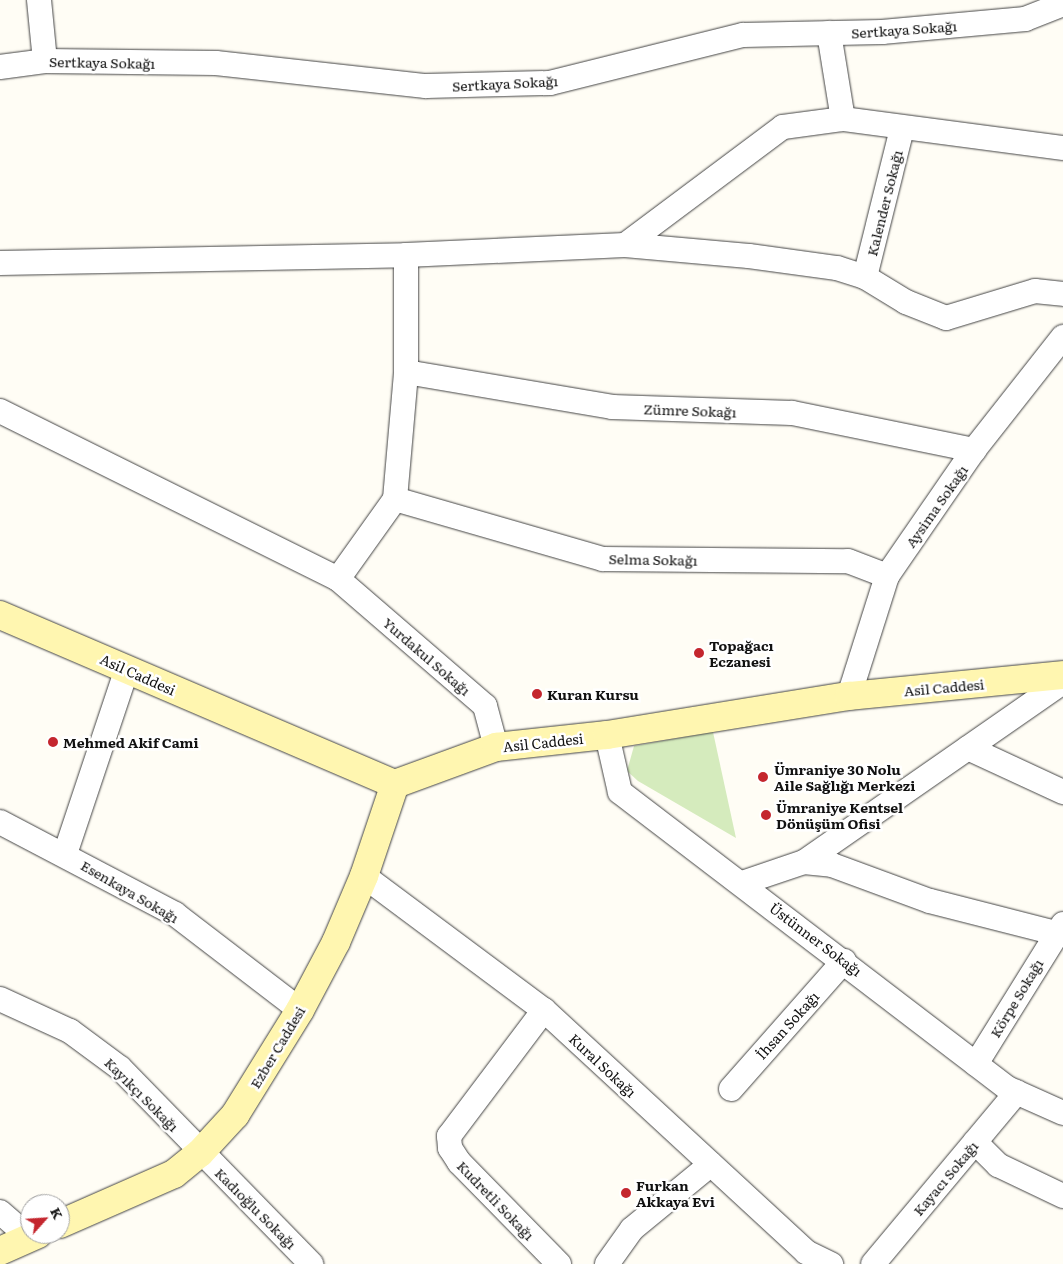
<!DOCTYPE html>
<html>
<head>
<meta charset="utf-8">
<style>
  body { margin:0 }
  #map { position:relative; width:1063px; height:1264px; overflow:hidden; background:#fffdf5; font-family:Literata,serif }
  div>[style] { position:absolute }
  .green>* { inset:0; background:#d5ebbd }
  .roads { filter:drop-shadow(0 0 1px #444) drop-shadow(0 0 1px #444) }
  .street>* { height:24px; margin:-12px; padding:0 12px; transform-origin:12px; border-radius:12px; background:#fff }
  .secondary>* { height:28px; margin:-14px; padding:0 14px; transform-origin:14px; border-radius:14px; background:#fff6b0 }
  .dots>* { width:14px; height:14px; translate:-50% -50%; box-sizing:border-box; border:2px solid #fff; border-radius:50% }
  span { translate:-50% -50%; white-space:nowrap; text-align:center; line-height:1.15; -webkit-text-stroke:5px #fff; paint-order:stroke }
  .street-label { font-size:14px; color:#111 }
  .poi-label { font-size:14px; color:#111; font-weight:700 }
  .left { translate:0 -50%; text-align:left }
  .north { position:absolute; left:20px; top:1194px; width:50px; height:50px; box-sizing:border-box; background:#fff; border:1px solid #a0a0a0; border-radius:50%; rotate:64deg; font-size:14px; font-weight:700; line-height:20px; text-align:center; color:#111 }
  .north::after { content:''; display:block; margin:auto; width:18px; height:22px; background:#c4262e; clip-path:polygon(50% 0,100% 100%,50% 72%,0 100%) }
</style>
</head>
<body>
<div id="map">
  <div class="green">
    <i style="clip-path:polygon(713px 732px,736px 838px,638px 781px,627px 771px,634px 746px)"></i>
  </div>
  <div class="roads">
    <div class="street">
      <i style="left:39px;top:0;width:61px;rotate:84.4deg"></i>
      <i style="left:829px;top:33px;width:87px;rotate:80.8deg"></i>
      <i style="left:0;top:67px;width:45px;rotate:-7.6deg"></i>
      <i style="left:45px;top:61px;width:171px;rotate:0.7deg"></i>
      <i style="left:216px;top:63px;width:211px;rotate:6.3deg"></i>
      <i style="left:426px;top:86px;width:124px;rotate:-1.4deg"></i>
      <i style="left:550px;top:83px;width:199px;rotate:-14deg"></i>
      <i style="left:743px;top:35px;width:139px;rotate:-1.2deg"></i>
      <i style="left:882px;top:32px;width:144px;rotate:-5.2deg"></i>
      <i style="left:1025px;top:19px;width:41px;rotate:-21.5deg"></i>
      <i style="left:625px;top:245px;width:124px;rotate:5.1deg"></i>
      <i style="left:749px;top:256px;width:89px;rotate:7.8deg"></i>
      <i style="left:837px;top:268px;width:29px;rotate:18deg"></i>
      <i style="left:865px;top:277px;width:48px;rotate:31.4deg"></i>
      <i style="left:906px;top:302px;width:43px;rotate:21.8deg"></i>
      <i style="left:946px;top:318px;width:93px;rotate:-16.9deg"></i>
      <i style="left:1035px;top:291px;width:28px;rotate:6deg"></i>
      <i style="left:0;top:263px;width:406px;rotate:-1.1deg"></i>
      <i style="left:406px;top:255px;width:219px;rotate:-2.6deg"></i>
      <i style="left:625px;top:245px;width:197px;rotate:-36.8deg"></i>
      <i style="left:783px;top:127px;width:61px;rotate:-7.6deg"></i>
      <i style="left:843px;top:119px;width:222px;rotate:7.5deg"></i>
      <i style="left:865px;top:277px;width:153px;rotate:-76deg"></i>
      <i style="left:406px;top:372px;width:209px;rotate:9.6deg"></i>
      <i style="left:612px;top:407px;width:180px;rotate:1.9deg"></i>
      <i style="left:792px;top:413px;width:186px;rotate:11.5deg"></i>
      <i style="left:0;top:411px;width:377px;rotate:26.4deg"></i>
      <i style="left:338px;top:579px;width:98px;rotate:-54.5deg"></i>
      <i style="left:395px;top:499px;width:127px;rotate:-85deg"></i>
      <i style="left:406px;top:372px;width:117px;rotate:-90deg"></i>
      <i style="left:395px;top:499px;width:216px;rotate:16.1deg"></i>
      <i style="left:603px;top:559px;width:245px;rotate:0.5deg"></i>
      <i style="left:848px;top:561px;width:42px;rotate:21deg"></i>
      <i style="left:338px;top:579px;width:194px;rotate:40.8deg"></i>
      <i style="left:485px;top:706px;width:42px;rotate:75deg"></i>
      <i style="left:849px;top:696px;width:126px;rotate:-72.4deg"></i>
      <i style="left:887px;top:576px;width:153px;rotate:-55.4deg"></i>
      <i style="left:974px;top:450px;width:144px;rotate:-51.8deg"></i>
      <i style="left:607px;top:735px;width:58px;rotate:77.2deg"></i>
      <i style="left:620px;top:792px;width:487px;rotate:37.4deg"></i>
      <i style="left:1007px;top:1088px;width:61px;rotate:24.1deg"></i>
      <i style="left:968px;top:748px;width:105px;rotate:24.9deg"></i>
      <i style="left:0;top:822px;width:198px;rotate:27.7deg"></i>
      <i style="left:175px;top:914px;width:158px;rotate:37.5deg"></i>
      <i style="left:65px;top:854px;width:195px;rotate:-71.5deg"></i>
      <i style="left:804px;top:862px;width:315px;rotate:-34.8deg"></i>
      <i style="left:364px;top:876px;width:224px;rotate:36.7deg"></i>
      <i style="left:544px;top:1010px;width:357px;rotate:42.7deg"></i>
      <i style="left:806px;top:1252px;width:28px;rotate:26deg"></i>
      <i style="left:742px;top:883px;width:65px;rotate:-18.7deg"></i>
      <i style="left:804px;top:862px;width:28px;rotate:6deg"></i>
      <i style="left:832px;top:865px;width:104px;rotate:20.2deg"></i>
      <i style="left:930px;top:901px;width:137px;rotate:14.3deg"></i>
      <i style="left:0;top:999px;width:77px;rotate:24.6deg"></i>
      <i style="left:70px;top:1031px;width:62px;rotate:36.5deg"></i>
      <i style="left:120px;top:1068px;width:274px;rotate:45.7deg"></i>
      <i style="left:544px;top:1010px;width:158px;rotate:127deg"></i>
      <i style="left:449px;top:1136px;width:12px;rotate:85deg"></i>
      <i style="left:450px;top:1148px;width:17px;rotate:57deg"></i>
      <i style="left:459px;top:1162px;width:143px;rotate:45.6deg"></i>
      <i style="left:976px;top:1064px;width:165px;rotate:-58.1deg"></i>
      <i style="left:731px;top:1089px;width:171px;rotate:-48.6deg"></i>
      <i style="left:975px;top:1142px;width:33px;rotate:45deg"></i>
      <i style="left:998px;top:1165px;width:72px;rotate:25.5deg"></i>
      <i style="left:0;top:1212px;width:40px;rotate:41deg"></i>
      <i style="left:607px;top:1264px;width:43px;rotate:-54.5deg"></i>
      <i style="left:632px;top:1229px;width:102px;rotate:-39.4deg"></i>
      <i style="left:873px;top:1264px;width:224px;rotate:-50.1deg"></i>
    </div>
    <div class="secondary">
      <i style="left:0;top:615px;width:430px;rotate:23.2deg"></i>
      <i style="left:395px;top:784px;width:108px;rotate:-20.1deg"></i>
      <i style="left:496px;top:747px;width:112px;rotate:-6.2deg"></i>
      <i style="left:607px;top:735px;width:245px;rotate:-9.2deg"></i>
      <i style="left:849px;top:696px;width:215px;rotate:-5.6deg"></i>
      <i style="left:60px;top:1224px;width:124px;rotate:-23.7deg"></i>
      <i style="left:174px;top:1174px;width:33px;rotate:-39deg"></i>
      <i style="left:200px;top:1153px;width:52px;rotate:-47.4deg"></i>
      <i style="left:235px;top:1115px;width:123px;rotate:-58.2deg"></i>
      <i style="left:300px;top:1010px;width:77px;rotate:-62.1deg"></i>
      <i style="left:336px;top:942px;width:72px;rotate:-67deg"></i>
      <i style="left:364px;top:876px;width:97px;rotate:-71.4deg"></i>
      <i style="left:0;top:1251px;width:42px;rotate:-24.1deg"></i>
    </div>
  </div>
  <div class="dots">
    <i style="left:699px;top:653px;background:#c4262e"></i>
    <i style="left:537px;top:694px;background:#c4262e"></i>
    <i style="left:53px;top:742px;background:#c4262e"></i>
    <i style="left:763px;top:777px;background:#c4262e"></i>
    <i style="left:766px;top:815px;background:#c4262e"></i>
    <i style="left:626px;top:1193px;background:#c4262e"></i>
  </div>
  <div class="street-label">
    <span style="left:904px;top:29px;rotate:-4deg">Sertkaya Sokağı</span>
    <span style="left:102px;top:62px;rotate:1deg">Sertkaya Sokağı</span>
    <span style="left:505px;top:83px;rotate:-3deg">Sertkaya Sokağı</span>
    <span style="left:884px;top:203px;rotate:-76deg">Kalender Sokağı</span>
    <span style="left:690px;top:410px;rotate:2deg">Zümre Sokağı</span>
    <span style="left:936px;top:506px;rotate:-55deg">Aysima Sokağı</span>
    <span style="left:653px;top:559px;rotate:1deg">Selma Sokağı</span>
    <span style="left:427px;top:656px;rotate:41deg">Yurdakul Sokağı</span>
    <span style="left:138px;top:674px;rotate:24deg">Asil Caddesi</span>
    <span style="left:944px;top:687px;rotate:-5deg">Asil Caddesi</span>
    <span style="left:543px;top:742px;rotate:-6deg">Asil Caddesi</span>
    <span style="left:130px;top:891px;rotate:30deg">Esenkaya Sokağı</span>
    <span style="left:816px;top:939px;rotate:37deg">Üstünner Sokağı</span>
    <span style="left:1016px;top:998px;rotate:-59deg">Körpe Sokağı</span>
    <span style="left:787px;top:1025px;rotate:-48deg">İhsan Sokağı</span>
    <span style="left:277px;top:1047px;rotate:-59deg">Ezber Caddesi</span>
    <span style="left:603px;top:1065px;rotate:43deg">Kural Sokağı</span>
    <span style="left:142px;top:1094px;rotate:45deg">Kayıkçı Sokağı</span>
    <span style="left:945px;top:1178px;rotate:-50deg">Kayacı Sokağı</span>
    <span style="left:496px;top:1200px;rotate:46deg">Kudretli Sokağı</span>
    <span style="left:256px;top:1208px;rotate:45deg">Kadıoğlu Sokağı</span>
  </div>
  <div class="poi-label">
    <span class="left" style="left:709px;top:653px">Topağacı<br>Eczanesi</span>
    <span class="left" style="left:547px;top:694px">Kuran Kursu</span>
    <span class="left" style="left:63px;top:742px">Mehmed Akif Cami</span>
    <span class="left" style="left:774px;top:777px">Ümraniye 30 Nolu<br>Aile Sağlığı Merkezi</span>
    <span class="left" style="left:776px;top:815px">Ümraniye Kentsel<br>Dönüşüm Ofisi</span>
    <span class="left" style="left:636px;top:1193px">Furkan<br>Akkaya Evi</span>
  </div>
  <div class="north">K</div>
</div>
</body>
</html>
